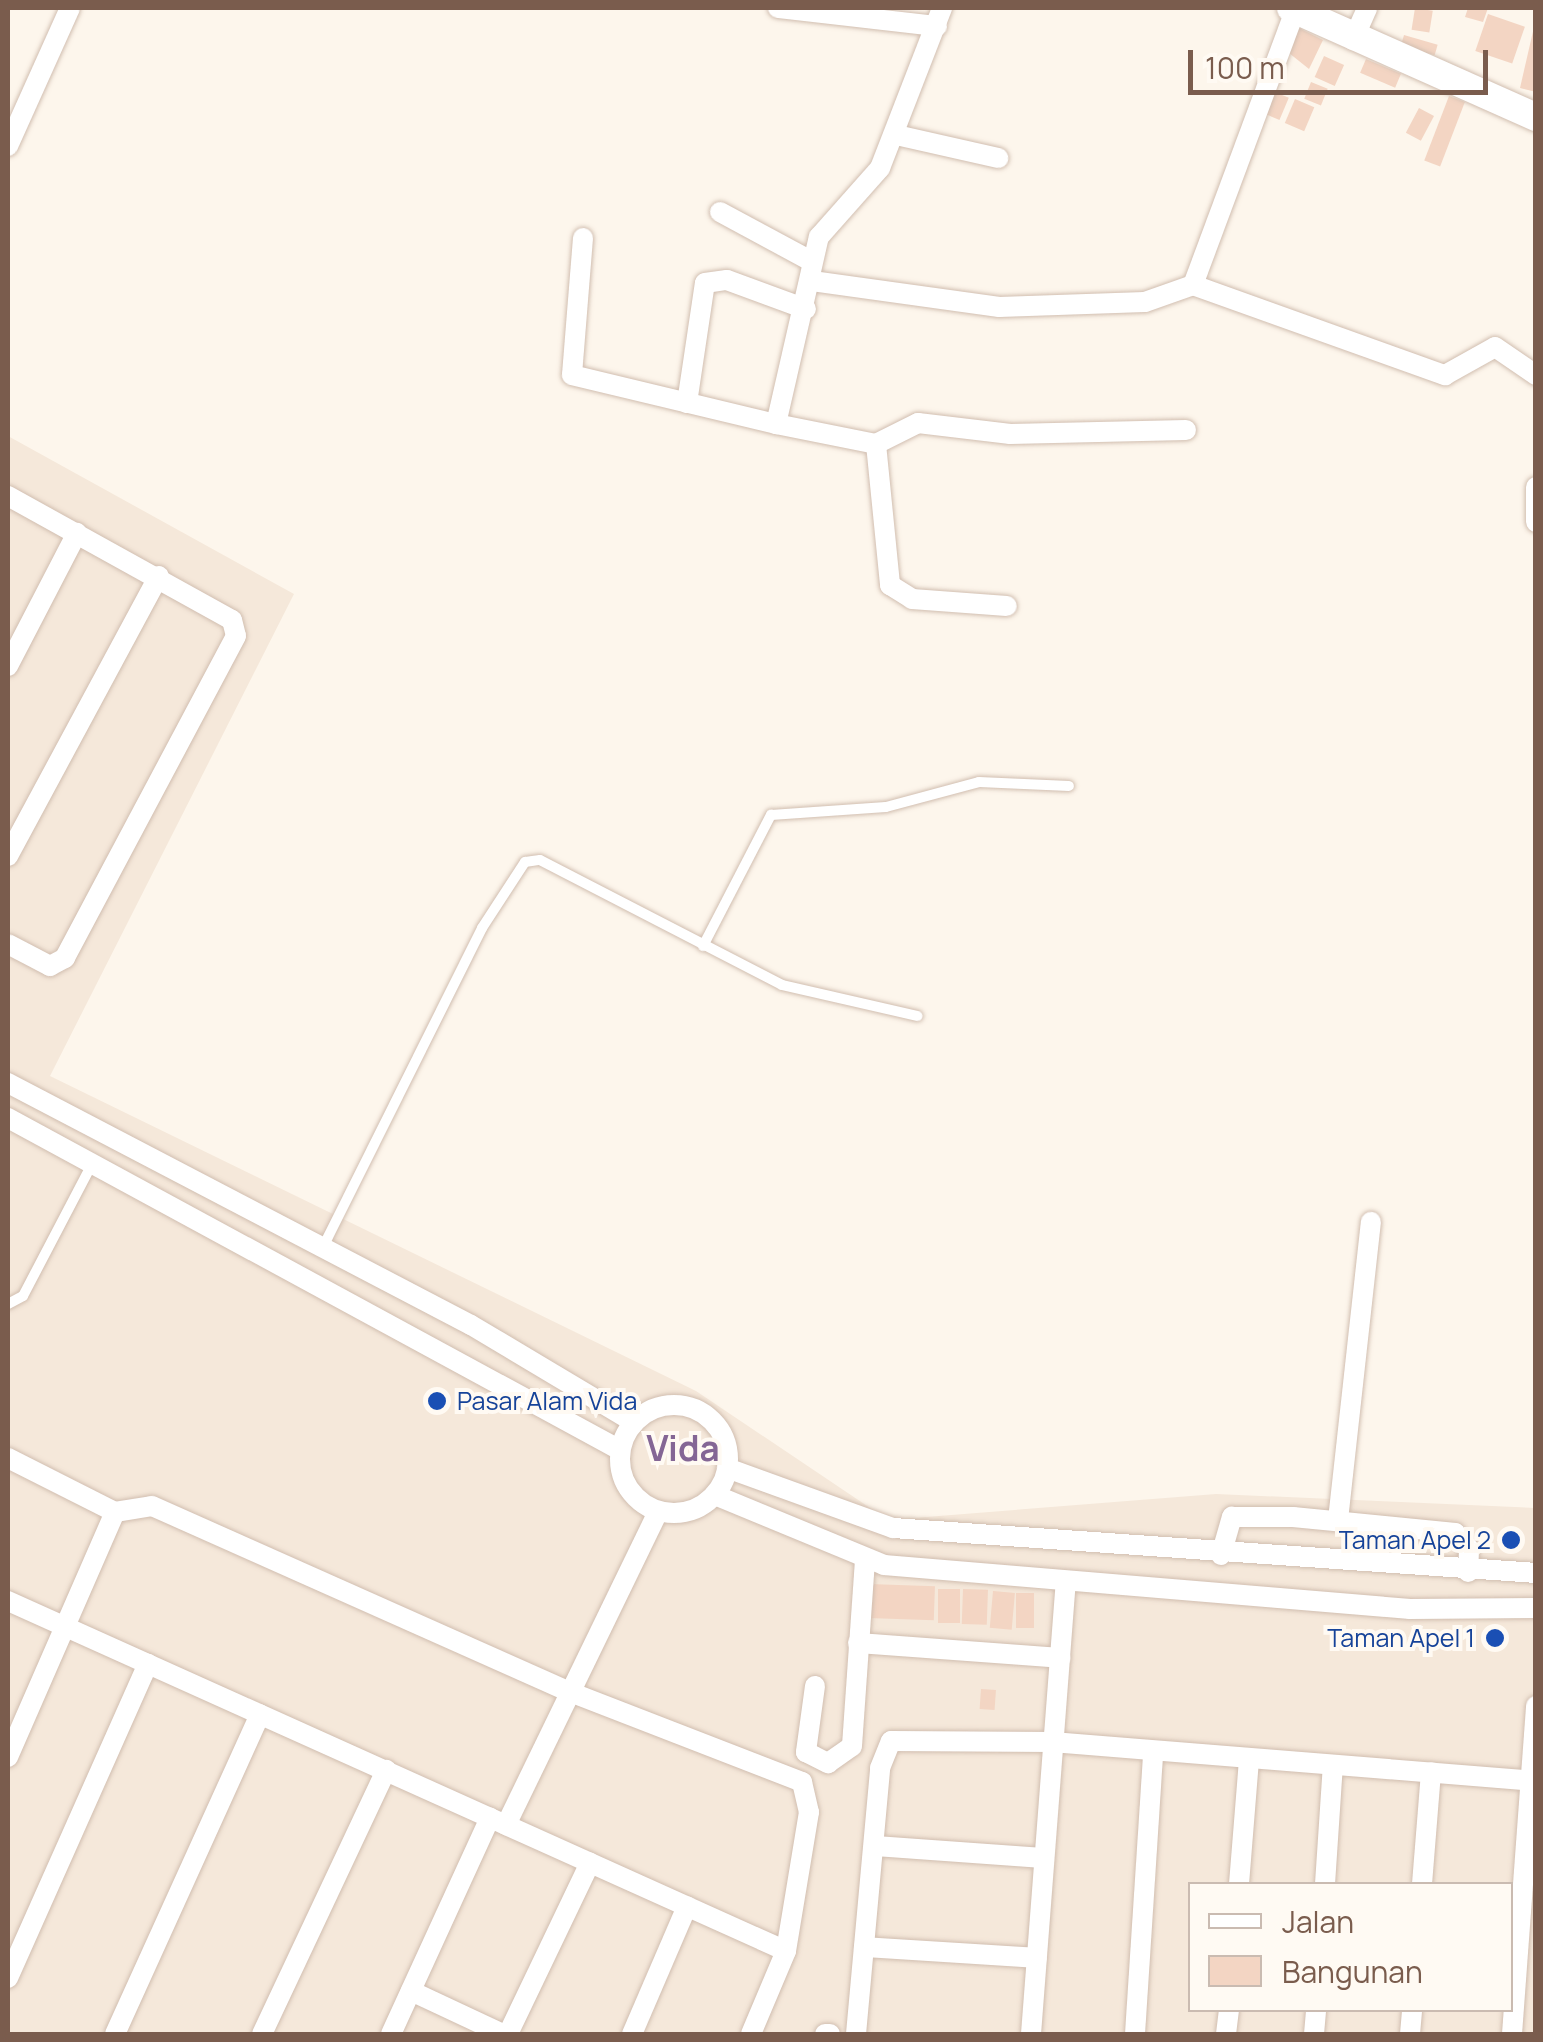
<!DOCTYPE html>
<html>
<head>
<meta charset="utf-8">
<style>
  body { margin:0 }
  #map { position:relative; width:1543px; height:2042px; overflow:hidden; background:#fdf6ec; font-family:Manrope,sans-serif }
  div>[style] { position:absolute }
  .residential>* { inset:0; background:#f5e8da }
  .building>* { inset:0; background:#f3d5c3; transform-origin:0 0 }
  .roads { filter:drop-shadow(0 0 2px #d1beb0) drop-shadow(0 0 2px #d1beb0) }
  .lane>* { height:10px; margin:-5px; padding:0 5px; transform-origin:5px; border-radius:5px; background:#fff }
  .street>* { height:20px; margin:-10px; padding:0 10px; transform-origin:10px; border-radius:10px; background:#fff }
  .street>.ring { margin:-10px; padding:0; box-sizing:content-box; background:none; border:20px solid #fff; border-radius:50% }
  .secondary>* { height:28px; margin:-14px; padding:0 14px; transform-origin:14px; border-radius:14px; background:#fff }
  .dots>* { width:28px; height:28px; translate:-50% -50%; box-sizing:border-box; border:5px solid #fffaf3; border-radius:50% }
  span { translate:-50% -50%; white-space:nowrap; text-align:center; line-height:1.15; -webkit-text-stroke:8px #fffaf3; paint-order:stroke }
  .transit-label { font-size:25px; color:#164399 }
  .left { translate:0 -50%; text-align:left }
  .right { translate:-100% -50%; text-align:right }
  .district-label { font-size:35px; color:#846695; font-weight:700 }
  .frame { position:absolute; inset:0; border:10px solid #7a5c4d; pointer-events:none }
  .legend { position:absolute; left:1188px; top:1882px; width:325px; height:130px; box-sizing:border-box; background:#fffaf3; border:2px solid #cabbb1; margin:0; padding:12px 18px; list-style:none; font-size:30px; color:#7a5c4d }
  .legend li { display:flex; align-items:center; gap:20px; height:50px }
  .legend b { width:50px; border:2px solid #cabbb1 }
  .scale { position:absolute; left:1188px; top:50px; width:300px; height:45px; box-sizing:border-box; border:5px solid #7a5c4d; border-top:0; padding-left:12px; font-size:30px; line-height:35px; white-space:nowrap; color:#7a5c4d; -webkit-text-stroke:8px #fffaf3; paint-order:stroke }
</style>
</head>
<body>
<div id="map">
  <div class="residential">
    <i style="clip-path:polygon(evenodd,8px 436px,294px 594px,50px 1076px,696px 1391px,888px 1520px,1216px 1494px,1535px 1508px,1535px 2034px,8px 2034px,8px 436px,1190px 1884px,1510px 1884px,1510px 2010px,1190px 2010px,1190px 1884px)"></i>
  </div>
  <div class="building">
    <i style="left:1415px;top:8px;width:18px;height:22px;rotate:9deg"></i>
    <i style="clip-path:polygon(1468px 8px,1488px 8px,1483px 22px,1465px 17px)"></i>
    <i style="left:1488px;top:14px;width:39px;height:39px;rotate:19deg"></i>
    <i style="clip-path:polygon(1295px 26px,1323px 40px,1309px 69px,1284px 49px)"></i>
    <i style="clip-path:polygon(1534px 27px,1536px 27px,1536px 92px,1520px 88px)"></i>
    <i style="left:1404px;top:35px;width:35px;height:11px;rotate:16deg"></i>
    <i style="left:1324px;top:56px;width:22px;height:23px;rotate:24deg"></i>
    <i style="left:1366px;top:59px;width:38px;height:15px;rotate:23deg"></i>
    <i style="left:1311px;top:82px;width:18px;height:18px;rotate:22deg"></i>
    <i style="left:1275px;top:92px;width:15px;height:24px;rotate:23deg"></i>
    <i style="left:1449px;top:96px;width:17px;height:69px;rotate:21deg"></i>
    <i style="left:1295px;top:99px;width:21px;height:26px;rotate:23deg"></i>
    <i style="left:1419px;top:108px;width:17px;height:28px;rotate:28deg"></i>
    <i style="left:869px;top:1584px;width:66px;height:34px;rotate:2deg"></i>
    <i style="left:938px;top:1589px;width:22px;height:34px"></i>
    <i style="left:963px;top:1589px;width:25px;height:35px;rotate:2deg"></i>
    <i style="left:993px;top:1591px;width:22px;height:37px;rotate:5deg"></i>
    <i style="left:1016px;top:1593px;width:18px;height:35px"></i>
    <i style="left:981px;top:1689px;width:15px;height:20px;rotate:4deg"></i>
  </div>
  <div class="roads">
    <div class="lane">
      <i style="left:703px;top:946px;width:148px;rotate:-62.6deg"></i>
      <i style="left:771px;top:815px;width:115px;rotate:-4deg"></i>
      <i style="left:886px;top:807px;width:96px;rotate:-15deg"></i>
      <i style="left:979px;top:782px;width:90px;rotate:2.5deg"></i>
      <i style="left:323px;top:1247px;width:356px;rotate:-63.5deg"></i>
      <i style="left:482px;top:928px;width:79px;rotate:-56.9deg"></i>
      <i style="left:525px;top:862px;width:15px;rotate:-8deg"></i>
      <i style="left:540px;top:860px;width:272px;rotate:27.3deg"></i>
      <i style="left:782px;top:985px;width:139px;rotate:12.9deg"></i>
      <i style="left:8px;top:1304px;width:17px;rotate:-28deg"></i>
      <i style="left:23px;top:1296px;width:149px;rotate:-62.4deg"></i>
    </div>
    <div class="street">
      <i style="left:778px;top:8px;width:160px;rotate:6.5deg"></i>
      <i style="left:1353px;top:40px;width:35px;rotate:-66deg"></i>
      <i style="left:896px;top:135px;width:105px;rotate:12.7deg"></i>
      <i style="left:8px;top:146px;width:151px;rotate:-65.8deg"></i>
      <i style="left:720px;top:212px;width:103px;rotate:28.3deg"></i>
      <i style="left:583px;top:238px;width:137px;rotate:94.6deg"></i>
      <i style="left:572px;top:375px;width:210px;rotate:13.5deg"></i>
      <i style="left:776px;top:424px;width:192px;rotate:-77.1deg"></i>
      <i style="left:819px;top:237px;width:92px;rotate:-48.5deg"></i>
      <i style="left:880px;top:168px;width:172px;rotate:-68.8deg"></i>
      <i style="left:812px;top:281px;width:189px;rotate:7.9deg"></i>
      <i style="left:999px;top:307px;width:146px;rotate:-2deg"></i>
      <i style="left:1145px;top:302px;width:51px;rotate:-19.5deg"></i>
      <i style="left:1193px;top:285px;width:293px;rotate:-69.6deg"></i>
      <i style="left:1193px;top:285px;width:268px;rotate:19.7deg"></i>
      <i style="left:1445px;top:375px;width:57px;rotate:-29.2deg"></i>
      <i style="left:1495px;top:347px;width:50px;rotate:34.3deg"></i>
      <i style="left:687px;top:403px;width:121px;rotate:-81.5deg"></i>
      <i style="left:705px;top:283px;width:22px;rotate:-8deg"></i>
      <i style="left:727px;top:280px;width:84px;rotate:20.2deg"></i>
      <i style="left:776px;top:424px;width:102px;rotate:11.3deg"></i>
      <i style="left:876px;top:444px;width:47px;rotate:-26.6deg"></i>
      <i style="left:918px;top:423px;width:93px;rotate:6.8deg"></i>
      <i style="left:1010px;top:434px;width:176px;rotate:-1.3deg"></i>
      <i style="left:876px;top:444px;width:142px;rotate:84.3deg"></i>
      <i style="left:890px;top:585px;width:26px;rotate:32deg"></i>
      <i style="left:912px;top:599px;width:95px;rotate:4.2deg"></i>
      <i style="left:1536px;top:487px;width:35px;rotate:90deg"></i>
      <i style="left:8px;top:496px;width:256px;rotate:29deg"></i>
      <i style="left:232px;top:620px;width:16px;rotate:76deg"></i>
      <i style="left:236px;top:636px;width:365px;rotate:118deg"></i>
      <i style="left:65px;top:958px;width:17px;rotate:152deg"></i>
      <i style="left:50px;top:966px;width:47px;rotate:-152.4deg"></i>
      <i style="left:8px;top:666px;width:150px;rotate:-62.6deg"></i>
      <i style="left:8px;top:856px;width:318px;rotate:-61.7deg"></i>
      <i style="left:8px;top:1083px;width:522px;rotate:27.6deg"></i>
      <i style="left:471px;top:1325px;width:190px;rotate:30.8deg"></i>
      <i style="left:8px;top:1118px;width:696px;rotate:28.48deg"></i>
      <i class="ring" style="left:620px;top:1405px;width:88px;height:88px"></i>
      <i style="left:8px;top:1458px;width:120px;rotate:26.8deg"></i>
      <i style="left:727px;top:1468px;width:177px;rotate:19.9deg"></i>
      <i style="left:893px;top:1528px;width:645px;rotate:4deg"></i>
      <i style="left:715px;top:1495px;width:183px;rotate:22.5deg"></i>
      <i style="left:884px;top:1565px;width:528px;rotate:4.78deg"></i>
      <i style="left:1410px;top:1609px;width:126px;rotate:-0.5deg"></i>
      <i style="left:1338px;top:1520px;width:300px;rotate:-83.7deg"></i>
      <i style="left:1221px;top:1555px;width:40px;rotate:-74deg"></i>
      <i style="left:1232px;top:1517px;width:61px"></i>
      <i style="left:1293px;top:1517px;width:163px;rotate:5.6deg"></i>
      <i style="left:1455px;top:1533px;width:21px;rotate:49deg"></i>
      <i style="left:1469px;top:1549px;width:23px;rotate:92deg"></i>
      <i style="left:8px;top:1601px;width:853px;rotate:24.22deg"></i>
      <i style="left:858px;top:1643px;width:203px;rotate:4.2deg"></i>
      <i style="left:815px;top:1686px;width:67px;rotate:97.8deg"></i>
      <i style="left:806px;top:1752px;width:25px;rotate:27deg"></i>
      <i style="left:828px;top:1763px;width:29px;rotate:-35deg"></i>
      <i style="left:852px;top:1746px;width:185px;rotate:-86deg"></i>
      <i style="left:8px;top:1757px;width:267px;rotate:-66.4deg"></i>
      <i style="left:115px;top:1512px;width:37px;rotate:-9deg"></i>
      <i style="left:152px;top:1506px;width:458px;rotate:24deg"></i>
      <i style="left:570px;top:1692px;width:249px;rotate:21.2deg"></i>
      <i style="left:802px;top:1782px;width:31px;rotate:77deg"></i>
      <i style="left:809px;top:1812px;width:141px;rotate:99.4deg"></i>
      <i style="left:786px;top:1951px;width:90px;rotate:112.9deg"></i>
      <i style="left:506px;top:1825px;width:348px;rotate:-64.1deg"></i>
      <i style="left:875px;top:1846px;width:169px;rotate:4.1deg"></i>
      <i style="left:1239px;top:1884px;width:125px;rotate:-85.4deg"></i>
      <i style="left:1325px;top:1884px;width:119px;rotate:-86.2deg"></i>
      <i style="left:1422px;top:1884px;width:112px;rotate:-85.4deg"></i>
      <i style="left:864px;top:1947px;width:173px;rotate:3.6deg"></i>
      <i style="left:8px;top:1978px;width:344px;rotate:-66deg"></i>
      <i style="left:411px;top:1991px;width:102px;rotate:25.1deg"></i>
      <i style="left:115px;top:2034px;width:351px;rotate:-65.6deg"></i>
      <i style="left:262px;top:2034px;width:292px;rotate:-64.8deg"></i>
      <i style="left:391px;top:2034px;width:238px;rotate:-65.4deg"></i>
      <i style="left:508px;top:2034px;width:190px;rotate:-64.4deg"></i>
      <i style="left:632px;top:2034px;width:139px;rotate:-66.7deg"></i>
      <i style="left:825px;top:2034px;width:5px"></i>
      <i style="left:856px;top:2034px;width:267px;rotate:-84.8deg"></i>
      <i style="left:880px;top:1768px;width:29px;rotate:-68deg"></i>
      <i style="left:891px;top:1741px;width:161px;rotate:0.4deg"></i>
      <i style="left:1052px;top:1742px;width:479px;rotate:4.6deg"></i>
      <i style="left:1031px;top:2034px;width:452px;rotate:-85.6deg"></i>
      <i style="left:1135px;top:2034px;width:283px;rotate:-86.3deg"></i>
      <i style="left:1226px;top:2034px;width:24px;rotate:-83deg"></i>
      <i style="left:1314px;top:2034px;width:24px;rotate:-85deg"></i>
      <i style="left:1410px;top:2034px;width:24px;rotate:-85deg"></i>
      <i style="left:1512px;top:2034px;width:329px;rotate:-85.8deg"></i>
    </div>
    <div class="secondary">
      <i style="left:1291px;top:8px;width:268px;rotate:24deg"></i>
    </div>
  </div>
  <div class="dots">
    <i style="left:437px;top:1401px;background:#1a4fb4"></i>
    <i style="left:1511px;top:1540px;background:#1a4fb4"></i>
    <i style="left:1495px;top:1638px;background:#1a4fb4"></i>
  </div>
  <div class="transit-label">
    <span class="left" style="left:457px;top:1401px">Pasar Alam Vida</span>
    <span class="right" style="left:1491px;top:1540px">Taman Apel 2</span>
    <span class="right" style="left:1475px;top:1638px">Taman Apel 1</span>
  </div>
  <div class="district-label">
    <span style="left:683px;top:1448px">Vida</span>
  </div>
  <div class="frame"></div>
  <ul class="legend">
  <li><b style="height:12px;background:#fff"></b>Jalan</li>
  <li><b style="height:28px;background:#f3d5c3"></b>Bangunan</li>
  </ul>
  <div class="scale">100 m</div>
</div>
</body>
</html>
